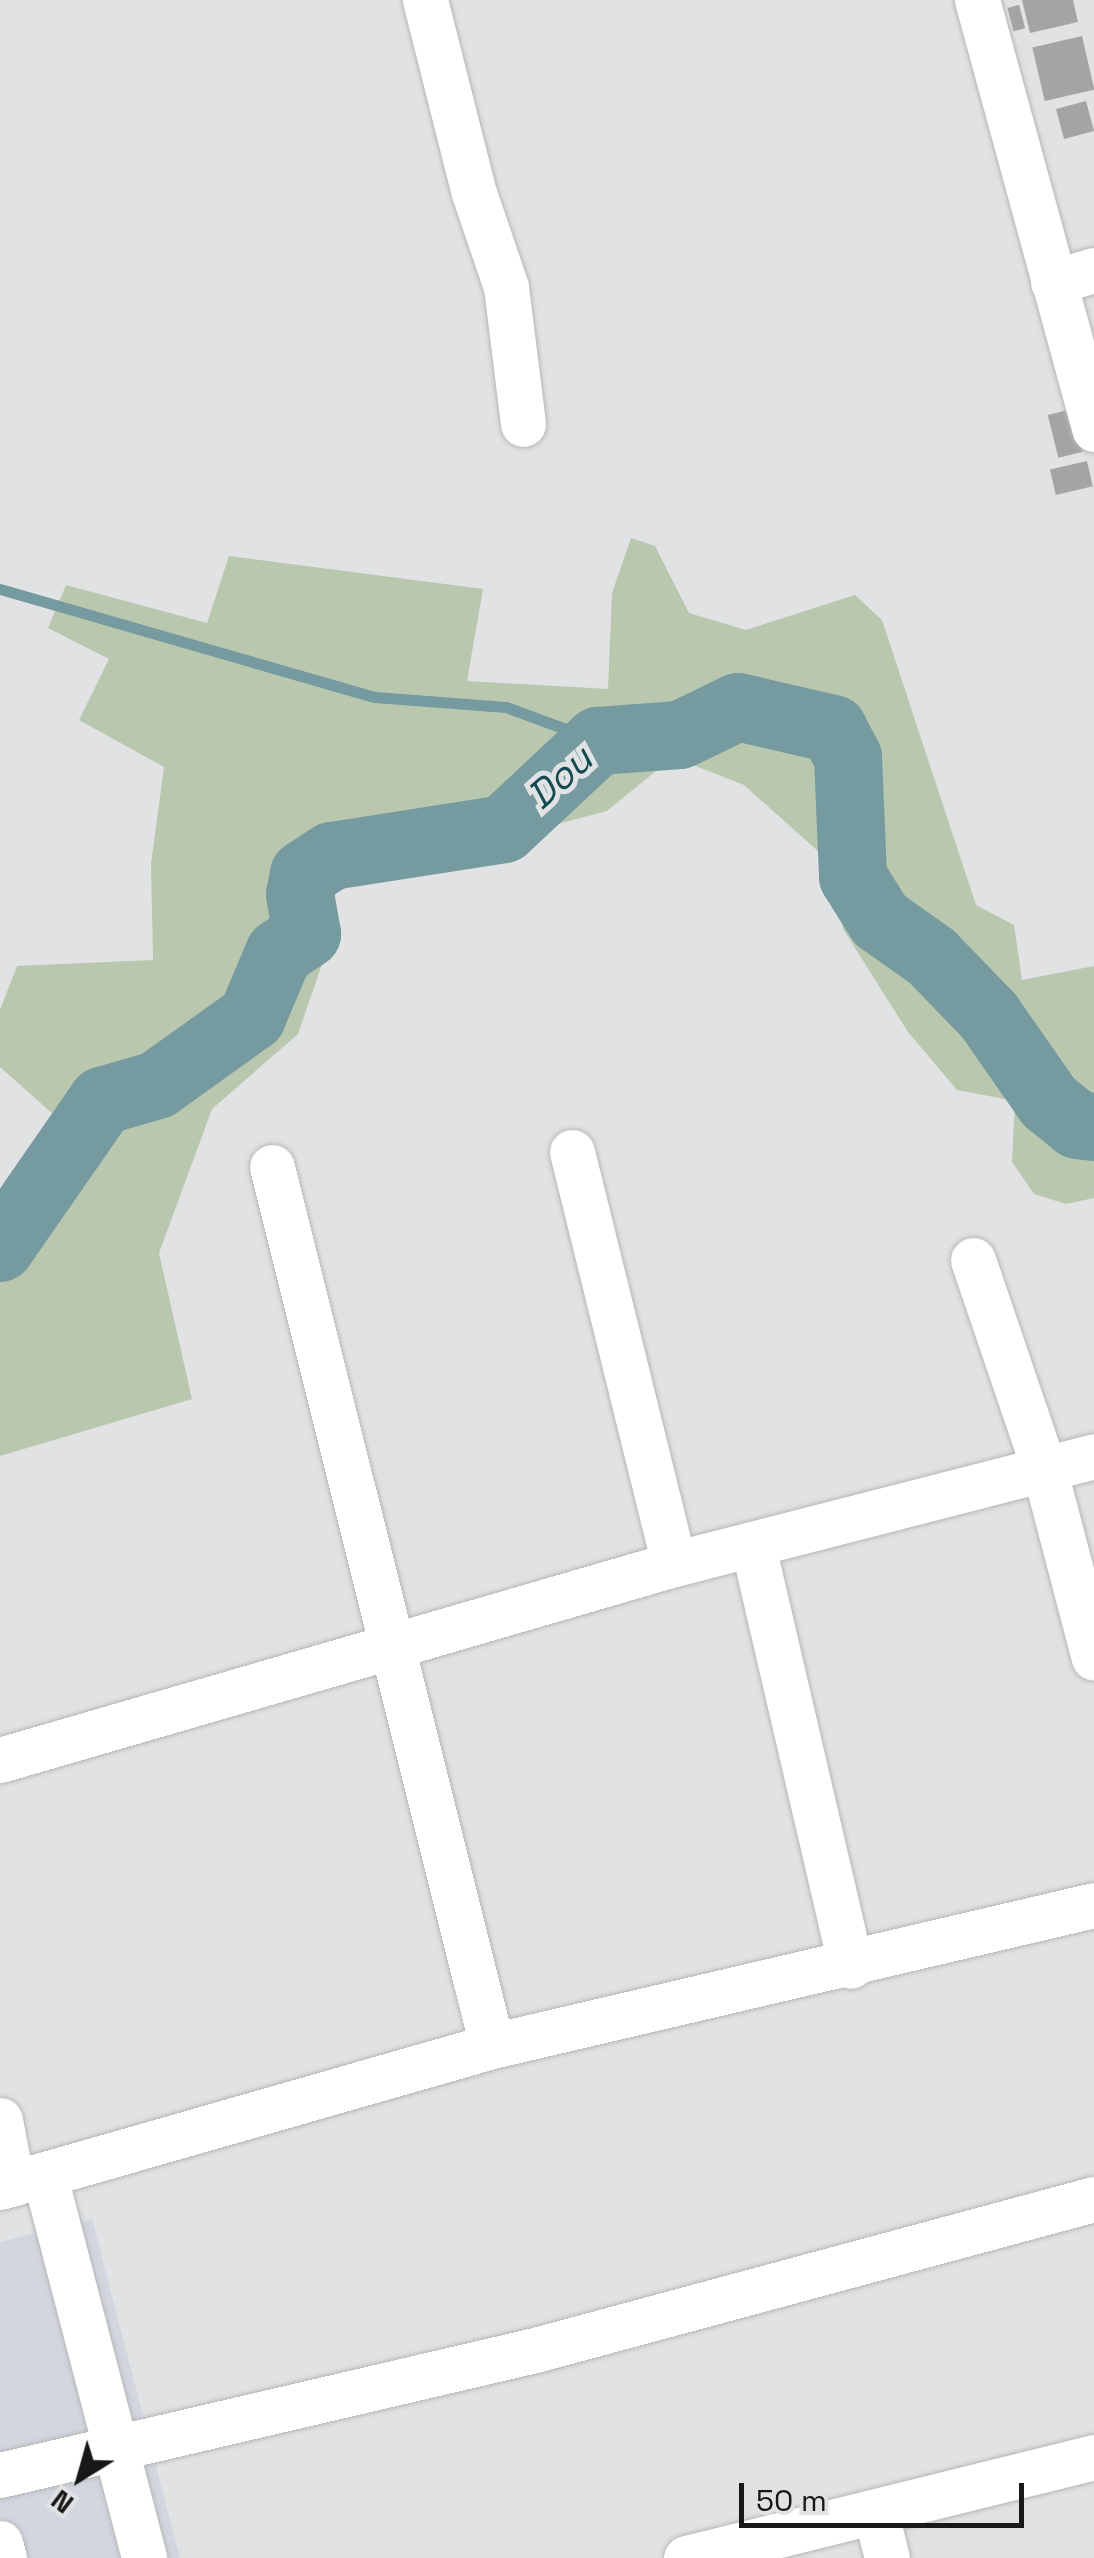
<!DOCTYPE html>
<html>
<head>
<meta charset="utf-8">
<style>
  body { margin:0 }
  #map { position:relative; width:1094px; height:2558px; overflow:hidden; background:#e1e2e3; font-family:"Space Grotesk",sans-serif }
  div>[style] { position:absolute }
  .built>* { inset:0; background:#d2d7df }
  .green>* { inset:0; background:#b9c7af }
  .stream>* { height:11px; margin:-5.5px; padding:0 5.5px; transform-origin:5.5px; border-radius:5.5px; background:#759a9f }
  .river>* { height:68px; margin:-34px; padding:0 34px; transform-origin:34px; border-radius:34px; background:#759a9f }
  .building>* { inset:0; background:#a5a4a3; transform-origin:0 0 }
  .roads { filter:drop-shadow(0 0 2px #b6b7b8) drop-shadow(0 0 2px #b6b7b8) }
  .minor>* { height:45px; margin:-22.5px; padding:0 22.5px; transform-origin:22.5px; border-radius:22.5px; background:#fff }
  span { translate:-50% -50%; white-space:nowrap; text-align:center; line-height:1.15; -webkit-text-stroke:10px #e1e2e3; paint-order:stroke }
  .water-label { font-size:38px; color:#124b52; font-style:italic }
  .north { position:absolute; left:30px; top:2428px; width:100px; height:100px; -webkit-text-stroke:8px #e1e2e3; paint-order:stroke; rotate:217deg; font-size:28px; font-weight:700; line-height:40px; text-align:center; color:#181819 }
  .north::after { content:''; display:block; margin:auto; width:35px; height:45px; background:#181819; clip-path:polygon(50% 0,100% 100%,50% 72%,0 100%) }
  .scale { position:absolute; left:739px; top:2483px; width:285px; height:45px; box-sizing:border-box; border:5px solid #181819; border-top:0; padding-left:12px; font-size:30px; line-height:35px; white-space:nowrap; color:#181819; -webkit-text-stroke:8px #e1e2e3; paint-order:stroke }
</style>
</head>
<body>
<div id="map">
  <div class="built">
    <i style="clip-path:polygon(92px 2219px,180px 2558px,0 2558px,0 2242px)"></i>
  </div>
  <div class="green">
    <i style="clip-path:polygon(631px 538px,655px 546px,689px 613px,746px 630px,855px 595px,882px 620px,976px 905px,1014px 925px,1022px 980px,1094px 966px,1094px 1198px,1066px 1204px,1034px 1194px,1012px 1162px,1015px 1101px,957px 1090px,908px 1032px,843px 929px,829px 861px,744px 785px,673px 757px,607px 811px,313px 889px,322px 964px,298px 1034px,212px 1109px,159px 1253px,192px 1399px,0 1456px,0 1190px,10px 1179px,28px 1189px,70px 1129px,0 1067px,0 1010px,17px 966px,153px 960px,151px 864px,164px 767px,79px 720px,109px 659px,48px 628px,66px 585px,207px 623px,229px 556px,483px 589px,467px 681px,608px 689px,612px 593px)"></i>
  </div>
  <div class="stream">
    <i style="left:0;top:589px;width:390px;rotate:16.1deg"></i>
    <i style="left:375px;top:697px;width:131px;rotate:4.4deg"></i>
    <i style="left:506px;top:707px;width:98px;rotate:20.3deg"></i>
  </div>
  <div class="river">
    <i style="left:0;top:1248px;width:179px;rotate:-55.2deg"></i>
    <i style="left:102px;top:1101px;width:57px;rotate:-16.2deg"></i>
    <i style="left:157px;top:1085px;width:117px;rotate:-35.6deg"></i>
    <i style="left:252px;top:1017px;width:69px;rotate:-67.1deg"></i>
    <i style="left:279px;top:953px;width:34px;rotate:-34deg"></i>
    <i style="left:307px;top:934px;width:40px;rotate:-100deg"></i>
    <i style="left:300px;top:895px;width:21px;rotate:-79deg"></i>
    <i style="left:304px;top:874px;width:33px;rotate:-33deg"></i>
    <i style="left:332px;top:856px;width:174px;rotate:-8.9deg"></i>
    <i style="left:504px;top:829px;width:129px;rotate:-43.1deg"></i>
    <i style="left:598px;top:741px;width:82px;rotate:-4.2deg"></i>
    <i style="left:680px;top:735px;width:64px;rotate:-25.8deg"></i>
    <i style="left:738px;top:707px;width:98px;rotate:13deg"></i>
    <i style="left:833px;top:729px;width:32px;rotate:62deg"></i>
    <i style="left:848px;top:757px;width:120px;rotate:87.6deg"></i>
    <i style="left:853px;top:877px;width:51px;rotate:57.9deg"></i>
    <i style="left:880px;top:920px;width:64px;rotate:35.4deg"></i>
    <i style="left:932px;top:957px;width:82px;rotate:46deg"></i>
    <i style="left:989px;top:1016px;width:105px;rotate:55.1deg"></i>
    <i style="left:1049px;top:1102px;width:36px;rotate:39deg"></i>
    <i style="left:1077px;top:1125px;width:17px;rotate:7deg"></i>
  </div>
  <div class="building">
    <i style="clip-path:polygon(1022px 0,1073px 0,1078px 22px,1030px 33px)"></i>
    <i style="left:1019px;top:5px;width:24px;height:12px;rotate:75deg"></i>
    <i style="left:1082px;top:36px;width:55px;height:51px;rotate:77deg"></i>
    <i style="left:1086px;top:101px;width:31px;height:31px;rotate:75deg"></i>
    <i style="left:1072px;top:409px;width:44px;height:25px;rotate:76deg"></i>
    <i style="left:1087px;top:461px;width:26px;height:38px;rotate:77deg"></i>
  </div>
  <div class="roads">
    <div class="minor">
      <i style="left:425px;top:0;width:199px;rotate:75.8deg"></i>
      <i style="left:474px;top:193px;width:99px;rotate:71.2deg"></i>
      <i style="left:506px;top:287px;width:138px;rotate:82.9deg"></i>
      <i style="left:977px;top:0;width:445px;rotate:74.7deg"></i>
      <i style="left:1053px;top:282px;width:43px;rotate:-16.3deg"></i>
      <i style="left:572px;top:1152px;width:424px;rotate:76.1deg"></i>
      <i style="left:272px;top:1167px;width:906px;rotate:75.95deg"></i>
      <i style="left:973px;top:1260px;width:220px;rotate:71.2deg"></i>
      <i style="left:1044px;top:1468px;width:196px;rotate:75.3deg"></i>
      <i style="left:753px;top:1546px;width:431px;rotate:76.9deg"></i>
      <i style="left:0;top:1760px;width:702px;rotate:-16.21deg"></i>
      <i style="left:674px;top:1564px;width:434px;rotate:-14.4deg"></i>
      <i style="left:0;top:2120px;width:65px;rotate:79.4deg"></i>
      <i style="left:45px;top:2177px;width:394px;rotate:75.4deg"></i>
      <i style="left:0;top:2187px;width:512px;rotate:-15.99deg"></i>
      <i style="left:492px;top:2046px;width:618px;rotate:-13.18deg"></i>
      <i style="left:0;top:2475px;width:549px;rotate:-13.15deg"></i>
      <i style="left:535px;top:2350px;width:579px;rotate:-15.12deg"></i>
      <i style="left:876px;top:2514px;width:45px;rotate:76deg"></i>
      <i style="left:0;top:2543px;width:16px;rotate:75deg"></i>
      <i style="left:686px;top:2558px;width:420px;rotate:-13.9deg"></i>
    </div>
  </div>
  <div class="water-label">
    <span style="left:560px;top:778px;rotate:-42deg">Dou</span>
  </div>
  <div class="north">N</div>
  <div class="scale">50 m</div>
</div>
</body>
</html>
